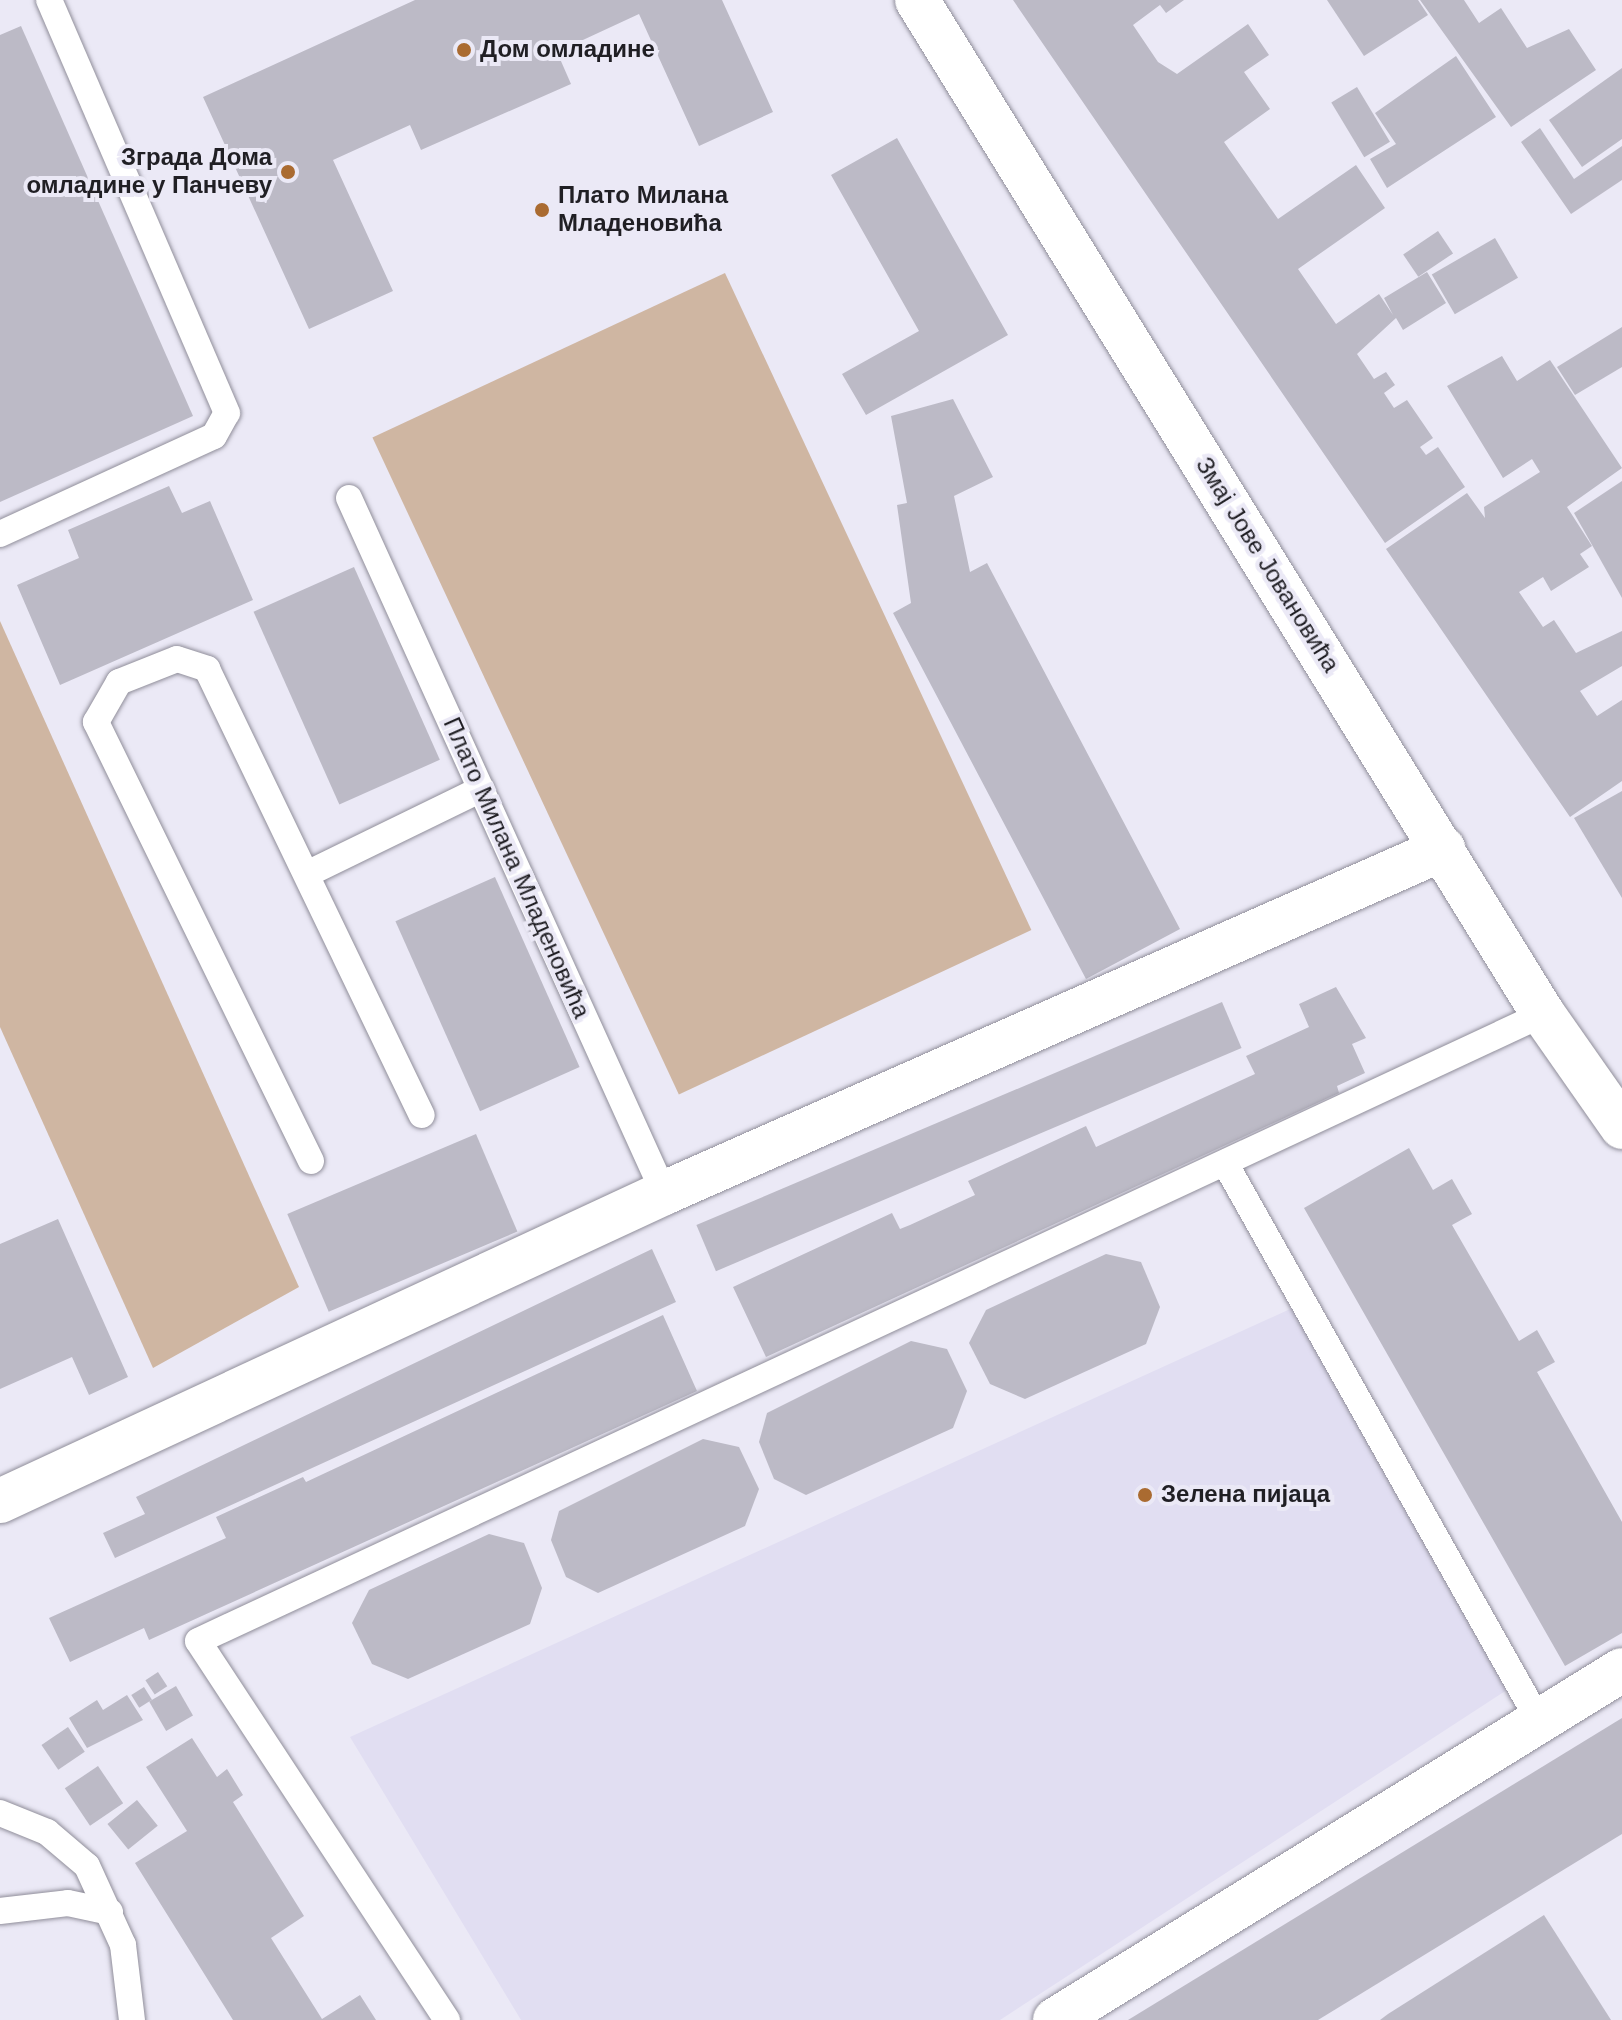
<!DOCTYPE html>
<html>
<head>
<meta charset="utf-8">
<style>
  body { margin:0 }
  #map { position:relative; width:1622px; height:2020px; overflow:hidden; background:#ebe9f6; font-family:"Work Sans",sans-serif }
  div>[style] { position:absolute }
  .built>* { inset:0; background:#e1def2 }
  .green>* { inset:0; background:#cfb6a2; transform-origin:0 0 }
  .building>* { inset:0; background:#bcbac6; transform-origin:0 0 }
  .roads { filter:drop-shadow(0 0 2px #908e9a) drop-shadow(0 0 2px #908e9a) }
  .lane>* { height:26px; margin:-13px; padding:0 13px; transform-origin:13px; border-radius:13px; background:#fff }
  .street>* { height:44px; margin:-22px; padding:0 22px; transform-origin:22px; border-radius:22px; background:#fff }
  .dots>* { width:22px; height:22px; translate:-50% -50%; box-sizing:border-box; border:4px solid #ebe9f6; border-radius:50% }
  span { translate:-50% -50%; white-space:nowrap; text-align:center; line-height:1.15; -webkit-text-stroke:8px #ebe9f6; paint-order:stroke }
  .poi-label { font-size:24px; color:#201f24; font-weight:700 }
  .left { translate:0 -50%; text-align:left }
  .right { translate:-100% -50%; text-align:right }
  .street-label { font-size:24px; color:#201f24 }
</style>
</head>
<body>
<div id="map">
  <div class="built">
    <i style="clip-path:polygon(1299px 1305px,1516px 1684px,1000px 2020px,521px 2020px,350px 1737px)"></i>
  </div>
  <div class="green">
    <i style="left:725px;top:273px;width:725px;height:389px;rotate:65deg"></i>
    <i style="clip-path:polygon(0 621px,299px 1287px,153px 1368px,0 1027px)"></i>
  </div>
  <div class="building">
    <i style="clip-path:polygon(415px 0,722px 0,773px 112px,699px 146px,639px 14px,557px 52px,571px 84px,421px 150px,410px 125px,333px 160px,393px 291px,309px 329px,203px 97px)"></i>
    <i style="clip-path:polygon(1013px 0,1184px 0,1166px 13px,1160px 5px,1133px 25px,1158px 62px,1177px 74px,1248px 24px,1269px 55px,1244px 72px,1270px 109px,1224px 142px,1278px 219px,1356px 165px,1385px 208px,1298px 269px,1336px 324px,1379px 294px,1393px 315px,1384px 298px,1427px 272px,1446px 303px,1403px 330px,1396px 318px,1357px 354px,1374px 379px,1386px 372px,1395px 385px,1384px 393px,1394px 408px,1407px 400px,1433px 438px,1420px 447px,1426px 455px,1438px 447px,1465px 487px,1385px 543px)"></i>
    <i style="clip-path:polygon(1327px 0,1418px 0,1428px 15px,1364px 56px)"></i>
    <i style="clip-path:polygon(1420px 0,1464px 0,1479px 23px,1501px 8px,1527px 48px,1569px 29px,1596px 70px,1511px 127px)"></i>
    <i style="clip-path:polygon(21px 26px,193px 416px,0 502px,0 35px)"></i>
    <i style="clip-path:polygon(1456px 56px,1496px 117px,1387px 188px,1370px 159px,1396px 144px,1375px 113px)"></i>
    <i style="clip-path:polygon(1622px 68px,1622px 139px,1582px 167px,1549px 120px)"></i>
    <i style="left:1357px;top:87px;width:64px;height:30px;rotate:59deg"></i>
    <i style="clip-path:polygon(1540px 128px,1574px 179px,1622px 146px,1622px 180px,1571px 214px,1521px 142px)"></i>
    <i style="clip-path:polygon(897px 138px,1008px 335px,866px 415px,842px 374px,919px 331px,831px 175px)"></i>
    <i style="left:1438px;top:231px;width:27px;height:42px;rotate:56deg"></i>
    <i style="left:1495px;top:238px;width:46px;height:73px;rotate:60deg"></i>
    <i style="clip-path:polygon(1622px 327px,1622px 367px,1575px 395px,1557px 367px)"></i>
    <i style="clip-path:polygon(1502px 356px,1517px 381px,1550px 360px,1622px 468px,1567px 507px,1592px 546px,1580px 554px,1589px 567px,1551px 591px,1543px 577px,1519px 592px,1543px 627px,1554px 620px,1576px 653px,1622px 631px,1622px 666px,1580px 691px,1597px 716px,1622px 700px,1622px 781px,1570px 817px,1386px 549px,1467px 493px,1485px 518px,1484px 507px,1540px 472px,1532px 459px,1503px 478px,1447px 386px)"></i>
    <i style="clip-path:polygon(953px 399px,993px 477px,954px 496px,970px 572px,987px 563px,1180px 929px,1086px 979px,893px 613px,911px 603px,897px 505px,907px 503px,891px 416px)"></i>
    <i style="clip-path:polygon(1622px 481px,1622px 598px,1574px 513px)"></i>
    <i style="clip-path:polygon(169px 486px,182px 513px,210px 501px,253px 600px,60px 685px,17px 585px,79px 558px,68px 530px)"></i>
    <i style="left:354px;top:567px;width:211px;height:110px;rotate:66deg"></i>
    <i style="clip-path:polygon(1622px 791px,1622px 898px,1574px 818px)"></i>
    <i style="left:495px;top:877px;width:208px;height:109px;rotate:66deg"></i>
    <i style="clip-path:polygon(1336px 987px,1366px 1038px,1352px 1044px,1365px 1073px,1337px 1086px,1339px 1093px,766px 1357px,733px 1287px,892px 1213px,900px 1229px,910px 1225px,975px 1195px,968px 1181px,1086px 1126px,1096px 1147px,1255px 1074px,1246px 1056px,1309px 1027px,1299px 1004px)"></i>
    <i style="left:1222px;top:1002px;width:50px;height:571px;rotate:67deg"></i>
    <i style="left:476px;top:1134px;width:106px;height:205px;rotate:67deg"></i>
    <i style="clip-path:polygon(1409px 1148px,1433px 1190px,1452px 1179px,1472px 1214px,1452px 1225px,1519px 1341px,1537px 1330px,1555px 1362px,1537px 1372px,1622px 1522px,1622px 1633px,1565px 1666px,1304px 1208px)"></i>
    <i style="clip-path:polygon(58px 1219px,128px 1377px,89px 1395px,72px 1357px,0 1389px,0 1244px)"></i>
    <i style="clip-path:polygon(652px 1249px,676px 1302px,115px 1558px,103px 1533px,145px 1514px,136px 1497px)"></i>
    <i style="clip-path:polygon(1106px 1254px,1141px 1262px,1160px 1307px,1146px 1344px,1025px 1399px,990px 1384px,969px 1343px,986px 1310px)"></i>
    <i style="clip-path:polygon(663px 1315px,697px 1391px,149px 1640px,144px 1628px,70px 1662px,49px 1618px,226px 1538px,216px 1517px,303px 1477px,306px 1482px)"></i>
    <i style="clip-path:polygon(911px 1341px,947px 1349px,967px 1391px,953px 1428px,806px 1495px,774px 1479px,759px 1442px,767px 1413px)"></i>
    <i style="clip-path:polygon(703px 1439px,739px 1447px,759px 1489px,745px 1526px,598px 1593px,566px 1577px,551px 1540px,559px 1511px)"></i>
    <i style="clip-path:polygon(489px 1534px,524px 1543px,542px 1588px,530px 1624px,408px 1679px,372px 1664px,352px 1623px,369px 1590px)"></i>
    <i style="left:158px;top:1672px;width:17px;height:15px;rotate:57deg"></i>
    <i style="left:176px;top:1686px;width:34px;height:31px;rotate:60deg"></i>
    <i style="left:144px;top:1687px;width:15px;height:15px;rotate:58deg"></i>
    <i style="clip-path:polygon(127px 1695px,143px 1720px,87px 1748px,69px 1718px,97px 1700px,103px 1710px)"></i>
    <i style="clip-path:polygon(1622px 1718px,1622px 1834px,1318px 2020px,1128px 2020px)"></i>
    <i style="left:68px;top:1727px;width:30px;height:32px;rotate:56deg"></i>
    <i style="clip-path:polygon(192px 1738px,217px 1777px,227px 1769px,243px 1795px,233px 1802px,304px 1916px,271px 1938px,322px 2019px,360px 1995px,376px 2020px,233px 2020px,135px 1863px,187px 1831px,146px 1767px)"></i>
    <i style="left:98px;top:1766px;width:45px;height:40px;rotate:56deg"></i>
    <i style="left:137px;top:1800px;width:33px;height:38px;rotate:51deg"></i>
    <i style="clip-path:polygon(1544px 1915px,1611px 2020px,1380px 2020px,1388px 2014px)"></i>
  </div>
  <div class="roads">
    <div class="lane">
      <i style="left:349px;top:498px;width:763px;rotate:65.62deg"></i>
      <i style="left:0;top:534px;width:235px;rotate:-24.6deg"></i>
      <i style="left:214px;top:436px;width:26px;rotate:-61deg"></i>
      <i style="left:227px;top:413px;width:450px;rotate:-113.3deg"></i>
      <i style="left:307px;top:874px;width:194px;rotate:-26deg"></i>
      <i style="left:311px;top:1161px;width:489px;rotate:-116.1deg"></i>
      <i style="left:96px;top:722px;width:46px;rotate:-60.1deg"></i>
      <i style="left:119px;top:682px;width:62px;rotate:-21.6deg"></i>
      <i style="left:177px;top:659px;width:32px;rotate:18deg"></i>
      <i style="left:207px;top:669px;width:495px;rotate:64.3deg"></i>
      <i style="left:1225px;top:1163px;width:640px;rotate:60.63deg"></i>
      <i style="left:0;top:1813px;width:51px;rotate:22deg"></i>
      <i style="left:47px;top:1832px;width:52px;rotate:40.4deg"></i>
      <i style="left:87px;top:1866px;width:87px;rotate:65.5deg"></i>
      <i style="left:123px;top:1945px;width:76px;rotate:83.2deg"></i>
      <i style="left:0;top:1911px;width:68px;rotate:-6.7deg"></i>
      <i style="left:68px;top:1903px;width:43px;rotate:12.1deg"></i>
      <i style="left:447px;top:2020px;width:453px;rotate:-123.3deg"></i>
      <i style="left:198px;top:1641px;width:1484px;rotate:-24.99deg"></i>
    </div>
    <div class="street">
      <i style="left:917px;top:0;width:1192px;rotate:58.31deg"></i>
      <i style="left:1543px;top:1014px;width:138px;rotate:55deg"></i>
      <i style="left:0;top:1501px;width:732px;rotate:-24.88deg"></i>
      <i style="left:664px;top:1193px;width:852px;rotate:-23.83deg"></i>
      <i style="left:1055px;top:2020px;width:666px;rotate:-31.69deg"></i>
    </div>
  </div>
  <div class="dots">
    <i style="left:464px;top:50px;background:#aa6b31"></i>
    <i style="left:288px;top:172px;background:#aa6b31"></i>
    <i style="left:542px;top:210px;background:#aa6b31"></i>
    <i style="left:1145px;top:1495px;background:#aa6b31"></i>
  </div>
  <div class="poi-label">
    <span class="left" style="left:480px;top:50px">Дом омладине</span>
    <span class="right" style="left:272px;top:172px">Зграда Дома<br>омладине у Панчеву</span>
    <span class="left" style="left:558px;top:210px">Плато Милана<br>Младеновића</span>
    <span class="left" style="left:1161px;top:1495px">Зелена пијаца</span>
  </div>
  <div class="street-label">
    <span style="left:1267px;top:565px;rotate:58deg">Змај Јове Јовановића</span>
    <span style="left:516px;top:868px;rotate:66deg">Плато Милана Младеновића</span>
  </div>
</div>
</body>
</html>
